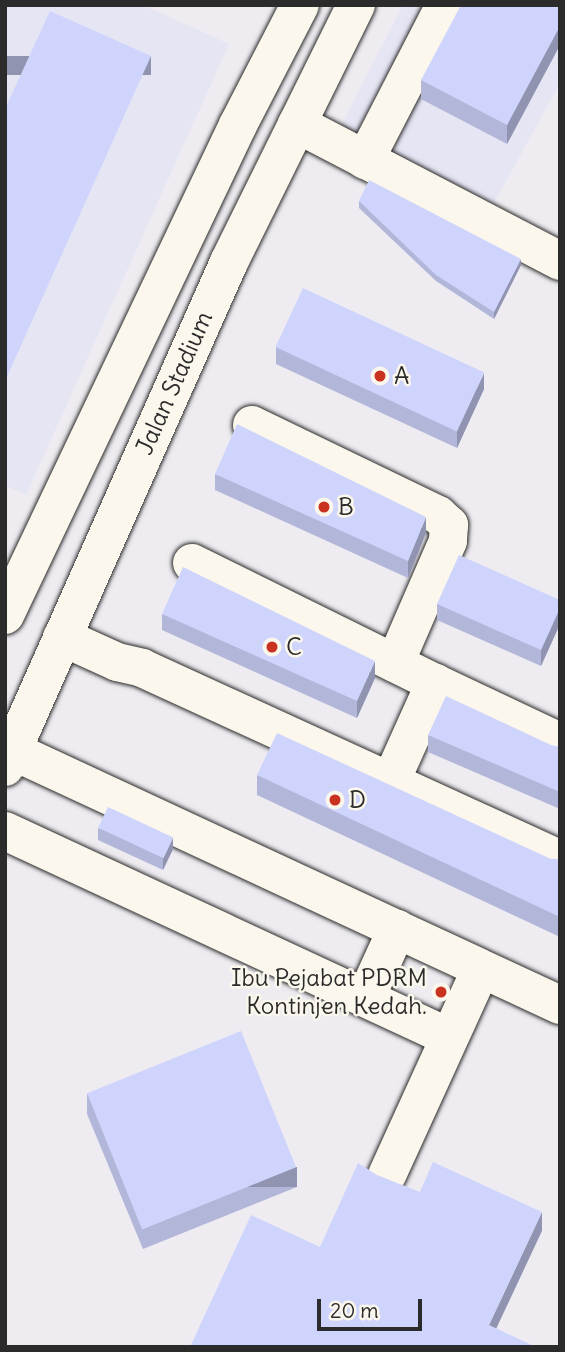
<!DOCTYPE html>
<html>
<head>
<meta charset="utf-8">
<style>
  body { margin:0 }
  #map { position:relative; width:565px; height:1352px; overflow:hidden; background:#eeecf1; font-family:Delius,sans-serif }
  div>[style] { position:absolute }
  .built>* { inset:0; background:#e5e5f4 }
  .roads { filter:drop-shadow(0 0 2px #2b2b2b) drop-shadow(0 0 2px #2b2b2b) }
  .minor>* { height:38px; margin:-19px; padding:0 19px; transform-origin:19px; border-radius:19px; background:#fbf7ec }
  .major>* { height:38px; margin:-19px; padding:0 19px; transform-origin:19px; border-radius:19px; background:#fbf7ec }
  .wall>* { inset:0; background:#b2b6d9 }
  .shaded-wall>* { inset:0; background:#9194b0; transform-origin:0 0 }
  .building>* { inset:0; background:#cfd4fc; transform-origin:0 0 }
  .dots>* { width:19px; height:19px; translate:-50% -50%; box-sizing:border-box; border:4px solid #fbf7ec; border-radius:50% }
  span { translate:-50% -50%; white-space:nowrap; text-align:center; line-height:1.15; -webkit-text-stroke:5px #fbf7ec; paint-order:stroke }
  .poi-label { font-size:24px; color:#2b2b2b }
  .left { translate:0 -50%; text-align:left }
  .right { translate:-100% -50%; text-align:right }
  .street-label { font-size:24px; color:#2b2b2b }
  .frame { position:absolute; inset:0; border:7px solid #2b2b2b; pointer-events:none }
  .scale { position:absolute; left:317px; top:1299px; width:105px; height:32px; box-sizing:border-box; border:4px solid #2b2b2b; border-top:0; padding-left:9px; font-size:21px; line-height:24px; white-space:nowrap; color:#2b2b2b; -webkit-text-stroke:5px #fbf7ec; paint-order:stroke }
</style>
</head>
<body>
<div id="map">
  <div class="built">
    <i style="clip-path:polygon(5px 5px,143px 5px,229px 44px,26px 495px,5px 485px)"></i>
    <i style="clip-path:polygon(403px 5px,560px 5px,560px 83px,480px 229px,330px 147px)"></i>
  </div>
  <div class="roads">
    <div class="minor">
      <i style="left:297px;top:124px;width:297px;rotate:27.5deg"></i>
      <i style="left:365px;top:160px;width:174px;rotate:-62.7deg"></i>
      <i style="left:252px;top:425px;width:207px;rotate:25.8deg"></i>
      <i style="left:438px;top:515px;width:15px;rotate:42deg"></i>
      <i style="left:449px;top:525px;width:16px;rotate:94deg"></i>
      <i style="left:448px;top:541px;width:133px;rotate:113.5deg"></i>
      <i style="left:192px;top:563px;width:271px;rotate:26.3deg"></i>
      <i style="left:62px;top:637px;width:60px;rotate:24.4deg"></i>
      <i style="left:117px;top:662px;width:26px;rotate:13deg"></i>
      <i style="left:142px;top:668px;width:460px;rotate:24.6deg"></i>
      <i style="left:13px;top:751px;width:603px;rotate:24.91deg"></i>
      <i style="left:390px;top:783px;width:110px;rotate:-65.8deg"></i>
      <i style="left:435px;top:683px;width:138px;rotate:25.3deg"></i>
      <i style="left:5px;top:831px;width:489px;rotate:24.9deg"></i>
      <i style="left:366px;top:997px;width:75px;rotate:-65.5deg"></i>
      <i style="left:387px;top:1175px;width:226px;rotate:-65.5deg"></i>
    </div>
    <div class="major">
      <i style="left:5px;top:615px;width:543px;rotate:-64.57deg"></i>
      <i style="left:238px;top:125px;width:135px;rotate:-62.7deg"></i>
      <i style="left:5px;top:767px;width:552px;rotate:-66.08deg"></i>
      <i style="left:229px;top:262px;width:287px;rotate:-63.7deg"></i>
    </div>
  </div>
  <div class="wall">
    <i style="clip-path:polygon(560px 5px,560px 45px,507px 144px,421px 99px,421px 80px)"></i>
    <i style="clip-path:polygon(359px 201px,521px 265px,494px 319px,436px 281px,359px 208px)"></i>
    <i style="clip-path:polygon(276px 347px,484px 389px,457px 448px,276px 364px)"></i>
    <i style="clip-path:polygon(215px 474px,426px 533px,408px 578px,215px 490px)"></i>
    <i style="clip-path:polygon(560px 600px,560px 624px,541px 666px,437px 620px,437px 604px)"></i>
    <i style="clip-path:polygon(162px 614px,375px 678px,357px 718px,162px 630px)"></i>
    <i style="clip-path:polygon(428px 735px,560px 747px,560px 809px,428px 752px)"></i>
    <i style="clip-path:polygon(257px 775px,551px 859px,560px 859px,560px 937px,257px 795px)"></i>
    <i style="clip-path:polygon(98px 828px,173px 849px,163px 870px,98px 840px)"></i>
    <i style="clip-path:polygon(87px 1094px,297px 1187px,143px 1249px,87px 1114px)"></i>
  </div>
  <div class="shaded-wall">
    <i style="clip-path:polygon(560px 26px,560px 45px,507px 144px,507px 125px)"></i>
    <i style="left:151px;top:56px;width:19px;height:356px;rotate:90deg"></i>
    <i style="clip-path:polygon(521px 259px,521px 265px,494px 319px,494px 312px)"></i>
    <i style="clip-path:polygon(484px 373px,484px 389px,457px 448px,457px 431px)"></i>
    <i style="clip-path:polygon(426px 517px,426px 533px,408px 578px,408px 561px)"></i>
    <i style="clip-path:polygon(560px 608px,560px 624px,541px 666px,541px 650px)"></i>
    <i style="clip-path:polygon(375px 661px,375px 678px,357px 718px,357px 701px)"></i>
    <i style="clip-path:polygon(173px 837px,173px 849px,163px 870px,163px 858px)"></i>
    <i style="left:297px;top:1167px;width:20px;height:166px;rotate:90deg"></i>
    <i style="clip-path:polygon(542px 1212px,542px 1231px,489px 1344px,489px 1325px)"></i>
  </div>
  <div class="building">
    <i style="clip-path:polygon(461px 5px,560px 5px,560px 26px,507px 125px,421px 80px)"></i>
    <i style="clip-path:polygon(50px 11px,151px 56px,5px 381px,5px 109px)"></i>
    <i style="clip-path:polygon(369px 180px,521px 259px,494px 312px,436px 275px,359px 201px)"></i>
    <i style="left:303px;top:288px;width:200px;height:65px;rotate:25deg"></i>
    <i style="clip-path:polygon(237px 424px,426px 517px,408px 561px,215px 474px)"></i>
    <i style="clip-path:polygon(459px 555px,560px 600px,560px 608px,541px 650px,437px 604px)"></i>
    <i style="clip-path:polygon(183px 567px,375px 661px,357px 701px,162px 614px)"></i>
    <i style="clip-path:polygon(446px 696px,551px 745px,560px 747px,560px 792px,428px 735px)"></i>
    <i style="clip-path:polygon(277px 733px,551px 859px,560px 859px,560px 917px,257px 775px)"></i>
    <i style="left:108px;top:807px;width:72px;height:23px;rotate:25deg"></i>
    <i style="left:241px;top:1031px;width:147px;height:166px;rotate:68deg"></i>
    <i style="clip-path:polygon(433px 1162px,542px 1212px,489px 1325px,536px 1347px,190px 1347px,251px 1215px,320px 1247px,358px 1163px,377px 1175px,420px 1192px)"></i>
  </div>
  <div class="dots">
    <i style="left:380px;top:376px;background:#c8321e"></i>
    <i style="left:324px;top:507px;background:#c8321e"></i>
    <i style="left:272px;top:647px;background:#c8321e"></i>
    <i style="left:335px;top:800px;background:#c8321e"></i>
    <i style="left:441px;top:992px;background:#c8321e"></i>
  </div>
  <div class="poi-label">
    <span class="left" style="left:394px;top:376px">A</span>
    <span class="left" style="left:338px;top:507px">B</span>
    <span class="left" style="left:286px;top:647px">C</span>
    <span class="left" style="left:349px;top:800px">D</span>
    <span class="right" style="left:427px;top:992px">Ibu Pejabat PDRM<br>Kontinjen Kedah.</span>
  </div>
  <div class="street-label">
    <span style="left:174px;top:383px;rotate:-66deg">Jalan Stadium</span>
  </div>
  <div class="frame"></div>
  <div class="scale">20 m</div>
</div>
</body>
</html>
